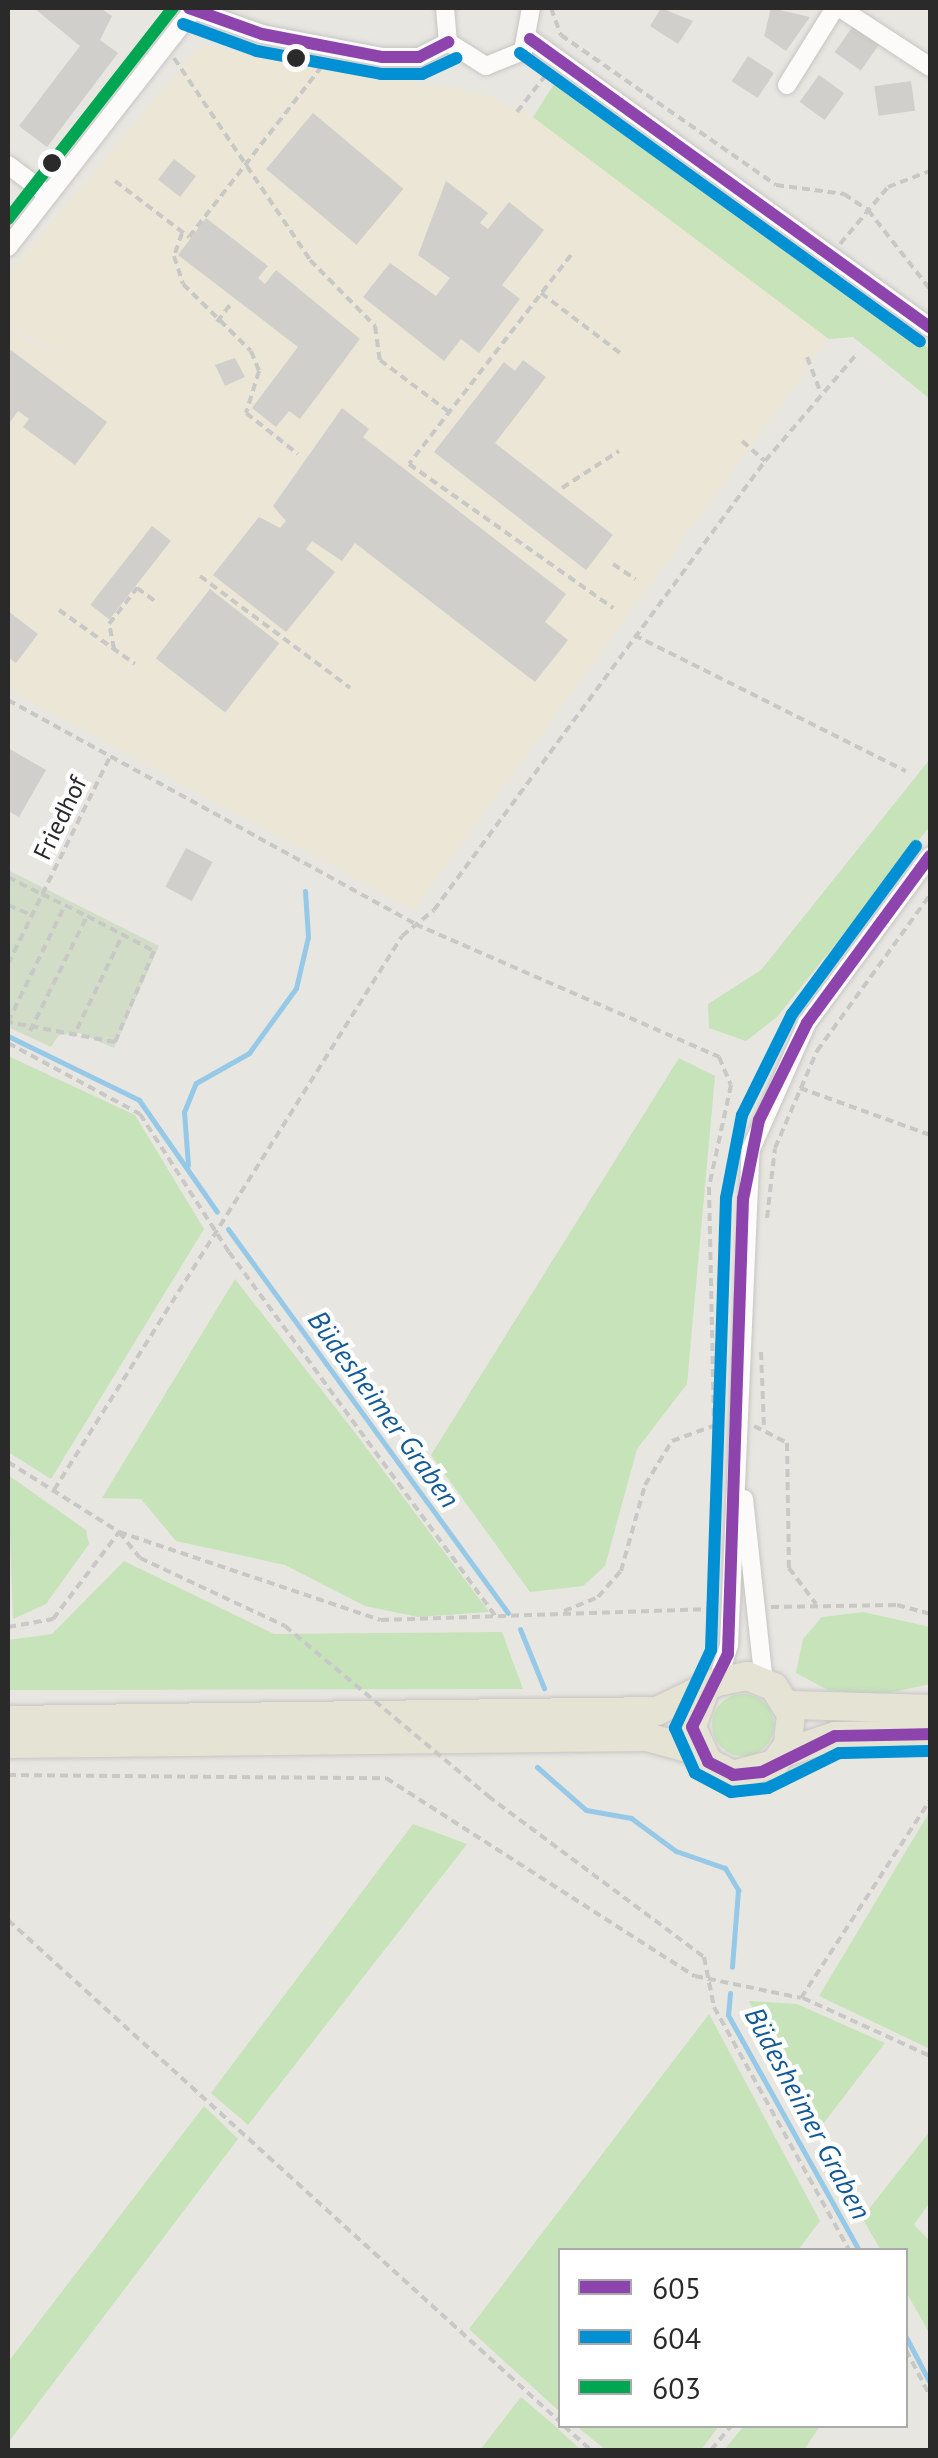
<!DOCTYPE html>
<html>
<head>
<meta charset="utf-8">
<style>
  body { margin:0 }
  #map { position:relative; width:938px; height:2458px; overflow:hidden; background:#e8e6e0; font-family:"PT Sans",sans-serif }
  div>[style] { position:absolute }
  .education>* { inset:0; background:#ebe6d5 }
  .green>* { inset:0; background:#c6e3ba }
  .round { border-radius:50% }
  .cemetery>* { inset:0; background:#d2ddc8 }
  .stream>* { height:5px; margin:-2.5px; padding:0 2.5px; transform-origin:2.5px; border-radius:2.5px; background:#96c9e7 }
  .building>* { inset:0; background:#d1cfcb; transform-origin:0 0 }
  .path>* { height:4px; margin-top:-2px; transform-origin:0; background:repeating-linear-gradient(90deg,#c8c8c7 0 8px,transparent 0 13px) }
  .roads { filter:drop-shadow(0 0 2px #c6c5c5) drop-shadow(0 0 2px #c6c5c5) }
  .minor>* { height:18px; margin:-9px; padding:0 9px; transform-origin:9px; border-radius:9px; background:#fcfbfa }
  .primary>* { height:28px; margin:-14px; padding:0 14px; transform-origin:14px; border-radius:14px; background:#e5e3d4 }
  .path-bridge>* { height:4px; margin-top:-2px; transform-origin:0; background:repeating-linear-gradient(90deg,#c8c8c7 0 8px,transparent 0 13px) }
  .bus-1>* { height:12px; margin:-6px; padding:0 6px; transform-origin:6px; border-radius:6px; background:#8e44ad }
  .bus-2>* { height:12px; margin:-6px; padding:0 6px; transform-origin:6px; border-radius:6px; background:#0090d3 }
  .bus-3>* { height:12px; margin:-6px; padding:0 6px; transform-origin:6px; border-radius:6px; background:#00a651 }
  .dots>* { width:28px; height:28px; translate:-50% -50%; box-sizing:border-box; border:5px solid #fff; border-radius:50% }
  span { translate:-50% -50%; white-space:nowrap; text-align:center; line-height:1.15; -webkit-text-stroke:9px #fff; paint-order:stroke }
  .street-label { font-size:25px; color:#2a2a2a }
  .water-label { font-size:28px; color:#125996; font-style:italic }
  .frame { position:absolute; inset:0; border:10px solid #2a2a2a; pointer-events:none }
  .legend { position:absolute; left:558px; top:2248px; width:350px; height:180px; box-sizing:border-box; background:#fff; border:2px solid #aaa; margin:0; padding:12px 18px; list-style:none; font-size:30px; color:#2a2a2a }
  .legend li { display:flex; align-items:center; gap:20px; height:50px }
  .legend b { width:50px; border:2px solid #aaa }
</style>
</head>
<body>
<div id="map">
  <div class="education">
    <i style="clip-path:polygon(200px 45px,482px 93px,533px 117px,829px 339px,414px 910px,8px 689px,8px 330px,94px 371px,8px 326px,8px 274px)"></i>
  </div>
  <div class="green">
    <i style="clip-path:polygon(556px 81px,930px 349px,930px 399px,853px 337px,829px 339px,533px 117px)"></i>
    <i style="clip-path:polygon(930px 759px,930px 826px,777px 1017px,746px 1041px,709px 1028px,708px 1004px,761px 970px)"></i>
    <i style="clip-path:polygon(8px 1056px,135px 1115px,204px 1229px,51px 1479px,8px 1452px)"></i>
    <i style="clip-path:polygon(679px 1058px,715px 1076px,687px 1384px,637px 1449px,605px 1566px,583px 1586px,530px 1592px,431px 1455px)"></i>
    <i style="clip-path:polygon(235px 1279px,356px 1434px,489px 1612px,418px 1617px,365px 1606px,285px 1565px,176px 1541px,141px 1499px,102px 1498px)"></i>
    <i style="clip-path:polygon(8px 1475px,86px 1530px,89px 1544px,46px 1604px,13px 1619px)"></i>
    <i style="clip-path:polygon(124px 1561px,274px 1634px,502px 1632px,523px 1689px,8px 1690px,8px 1640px,52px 1634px)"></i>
    <i style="clip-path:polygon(863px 1612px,930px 1627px,930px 1684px,879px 1695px,828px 1690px,796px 1673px,803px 1639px,822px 1617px)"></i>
    <i class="round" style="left:712px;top:1694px;width:62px;height:62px"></i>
    <i style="clip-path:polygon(930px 1811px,930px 2049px,819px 1996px)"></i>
    <i style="clip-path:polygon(413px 1824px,467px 1844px,248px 2125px,211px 2093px)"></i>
    <i style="clip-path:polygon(749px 2001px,797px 2004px,885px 2043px,817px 2132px)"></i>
    <i style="clip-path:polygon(709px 2014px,820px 2221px,798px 2250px,560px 2250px,560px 2412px,469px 2329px)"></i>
    <i style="clip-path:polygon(204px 2106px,238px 2139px,8px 2443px,8px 2362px)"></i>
    <i style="clip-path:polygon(930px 2131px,930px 2202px,914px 2225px,930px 2241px,930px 2334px,906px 2292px,906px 2250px,881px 2250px,862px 2218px)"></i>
    <i style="clip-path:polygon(521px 2397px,555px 2426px,581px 2450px,480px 2450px)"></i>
    <i style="clip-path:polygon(576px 2426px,719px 2426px,701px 2450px,606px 2450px)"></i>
    <i style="clip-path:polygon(744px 2426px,820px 2426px,804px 2450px,724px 2450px)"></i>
  </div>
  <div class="cemetery">
    <i style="clip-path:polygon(8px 870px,159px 946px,114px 1048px,79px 1033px,59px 1035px,51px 1047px,8px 1027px)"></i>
  </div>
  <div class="stream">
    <i style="left:8px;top:1036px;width:146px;rotate:26deg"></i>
    <i style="left:139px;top:1100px;width:136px;rotate:55.1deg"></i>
    <i style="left:188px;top:1165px;width:53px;rotate:-94.3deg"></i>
    <i style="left:184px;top:1112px;width:31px;rotate:-68deg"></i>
    <i style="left:196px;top:1083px;width:61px;rotate:-29.5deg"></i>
    <i style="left:249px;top:1053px;width:80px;rotate:-54.1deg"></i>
    <i style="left:296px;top:988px;width:52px;rotate:-76.8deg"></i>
    <i style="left:308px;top:937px;width:46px;rotate:-93.7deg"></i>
    <i style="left:228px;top:1229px;width:475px;rotate:53.9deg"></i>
    <i style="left:520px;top:1629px;width:64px;rotate:67.9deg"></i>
    <i style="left:537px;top:1767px;width:65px;rotate:41.3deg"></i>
    <i style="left:586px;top:1810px;width:46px;rotate:10.1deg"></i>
    <i style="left:631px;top:1818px;width:56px;rotate:36.3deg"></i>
    <i style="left:676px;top:1851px;width:52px;rotate:19.1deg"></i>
    <i style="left:725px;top:1868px;width:26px;rotate:59deg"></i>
    <i style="left:738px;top:1890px;width:77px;rotate:94.5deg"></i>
    <i style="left:730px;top:1993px;width:22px;rotate:95deg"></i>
    <i style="left:728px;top:2015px;width:269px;rotate:60.9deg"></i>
    <i style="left:906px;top:2337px;width:52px;rotate:62.4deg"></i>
  </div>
  <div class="building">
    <i style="clip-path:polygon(34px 8px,100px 8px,112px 16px,100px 40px,118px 53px,47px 147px,19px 126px,80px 46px)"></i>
    <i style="clip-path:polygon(661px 8px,693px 21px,678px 44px,650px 26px)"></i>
    <i style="clip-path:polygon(771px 8px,810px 17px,786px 51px,764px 36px)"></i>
    <i style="left:853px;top:26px;width:32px;height:32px;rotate:35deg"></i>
    <i style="left:748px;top:56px;width:31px;height:30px;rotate:33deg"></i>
    <i style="left:819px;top:75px;width:31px;height:33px;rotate:36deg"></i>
    <i style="left:911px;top:81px;width:30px;height:37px;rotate:82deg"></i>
    <i style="left:313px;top:113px;width:118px;height:73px;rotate:40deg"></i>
    <i style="left:174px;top:159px;width:28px;height:26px;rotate:38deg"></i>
    <i style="clip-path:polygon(446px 181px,488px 213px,480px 223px,488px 229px,509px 202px,544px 230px,502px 285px,520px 299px,479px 353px,461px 339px,444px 361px,363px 297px,390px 263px,436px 296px,450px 278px,418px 255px)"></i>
    <i style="clip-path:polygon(206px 218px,268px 266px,258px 278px,265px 284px,276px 270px,360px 339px,300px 419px,289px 411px,276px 427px,252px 408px,298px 347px,178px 255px)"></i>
    <i style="clip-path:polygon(8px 348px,107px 422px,75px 465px,23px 427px,29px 419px,18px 411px,8px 425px)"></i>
    <i style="clip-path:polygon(235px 358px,245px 377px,225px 386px,215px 365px)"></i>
    <i style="clip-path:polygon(523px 360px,546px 377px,495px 443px,613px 535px,586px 570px,434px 452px,504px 362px,515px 371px)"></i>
    <i style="clip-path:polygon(342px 408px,369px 429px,363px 437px,566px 594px,545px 622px,568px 640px,535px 682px,355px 543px,342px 561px,312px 541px,306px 549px,335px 572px,286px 632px,213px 575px,259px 517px,280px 528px,286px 521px,273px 506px)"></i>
    <i style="left:152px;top:526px;width:24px;height:100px;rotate:38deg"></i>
    <i style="left:210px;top:589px;width:88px;height:88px;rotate:38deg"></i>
    <i style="clip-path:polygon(8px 611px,38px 634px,16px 663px,8px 657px)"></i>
    <i style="clip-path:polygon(8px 748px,46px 770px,19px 817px,8px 811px)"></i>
    <i style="left:186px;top:848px;width:30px;height:44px;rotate:28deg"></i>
  </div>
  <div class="path">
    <i style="left:551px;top:8px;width:29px;rotate:70deg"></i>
    <i style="left:561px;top:35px;width:262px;rotate:34.9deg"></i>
    <i style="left:776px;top:185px;width:69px;rotate:7.5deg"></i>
    <i style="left:844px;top:194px;width:29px;rotate:34deg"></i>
    <i style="left:868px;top:210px;width:100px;rotate:51.9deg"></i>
    <i style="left:174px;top:58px;width:244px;rotate:56deg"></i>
    <i style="left:310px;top:260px;width:93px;rotate:45.4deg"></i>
    <i style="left:375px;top:326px;width:34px;rotate:82deg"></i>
    <i style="left:380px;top:360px;width:86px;rotate:37deg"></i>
    <i style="left:517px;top:112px;width:51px;rotate:-52.2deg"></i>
    <i style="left:115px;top:181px;width:93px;rotate:37.1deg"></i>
    <i style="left:189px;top:237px;width:222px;rotate:-52.1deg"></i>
    <i style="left:182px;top:233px;width:24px;rotate:109deg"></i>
    <i style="left:174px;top:256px;width:29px;rotate:72deg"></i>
    <i style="left:183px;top:284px;width:95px;rotate:44.6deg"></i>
    <i style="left:251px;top:351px;width:22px;rotate:68deg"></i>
    <i style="left:259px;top:371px;width:44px;rotate:107.2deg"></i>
    <i style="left:246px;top:413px;width:66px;rotate:38.3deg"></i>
    <i style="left:840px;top:244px;width:75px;rotate:-49.9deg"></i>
    <i style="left:888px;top:187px;width:45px;rotate:-20.9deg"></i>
    <i style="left:571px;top:255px;width:264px;rotate:127.8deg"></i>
    <i style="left:409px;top:464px;width:250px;rotate:35.2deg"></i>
    <i style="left:541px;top:293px;width:104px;rotate:37.2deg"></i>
    <i style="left:217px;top:322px;width:21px;rotate:-53deg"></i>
    <i style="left:807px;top:357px;width:39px;rotate:69deg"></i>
    <i style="left:742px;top:441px;width:30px;rotate:41deg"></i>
    <i style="left:562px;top:488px;width:68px;rotate:-33deg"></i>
    <i style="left:613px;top:564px;width:27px;rotate:34deg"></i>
    <i style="left:200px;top:576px;width:187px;rotate:36.7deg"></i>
    <i style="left:59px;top:610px;width:93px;rotate:35.4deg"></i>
    <i style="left:634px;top:635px;width:304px;rotate:26.6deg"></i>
    <i style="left:114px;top:649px;width:25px;rotate:-101deg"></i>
    <i style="left:109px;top:624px;width:46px;rotate:-52.1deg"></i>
    <i style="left:137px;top:588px;width:26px;rotate:36deg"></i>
    <i style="left:8px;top:700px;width:465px;rotate:28.8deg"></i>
    <i style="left:415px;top:924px;width:332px;rotate:23.6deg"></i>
    <i style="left:719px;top:1057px;width:30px;rotate:67deg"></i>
    <i style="left:731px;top:1085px;width:104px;rotate:102.2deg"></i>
    <i style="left:709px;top:1187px;width:233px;rotate:88.8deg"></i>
    <i style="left:8px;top:877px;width:38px;rotate:27deg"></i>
    <i style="left:42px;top:894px;width:25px;rotate:26deg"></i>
    <i style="left:65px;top:905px;width:25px;rotate:27deg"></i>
    <i style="left:87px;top:916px;width:76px;rotate:27.6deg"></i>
    <i style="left:154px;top:951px;width:99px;rotate:113.2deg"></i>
    <i style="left:115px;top:1042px;width:109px;rotate:-169.4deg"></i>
    <i style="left:8px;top:1022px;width:130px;rotate:-64deg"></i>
    <i style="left:8px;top:905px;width:25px;rotate:23deg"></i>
    <i style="left:8px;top:964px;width:229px;rotate:-63.8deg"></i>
    <i style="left:77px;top:1029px;width:106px;rotate:-64.2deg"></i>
    <i style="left:30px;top:1031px;width:128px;rotate:-63.6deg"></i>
    <i style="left:8px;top:1043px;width:150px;rotate:28.3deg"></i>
    <i style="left:140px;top:1114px;width:164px;rotate:57.2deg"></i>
    <i style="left:229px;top:1252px;width:455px;rotate:53.8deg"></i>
    <i style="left:800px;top:1088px;width:138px;rotate:19.9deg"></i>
    <i style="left:767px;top:1218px;width:70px;rotate:-83.5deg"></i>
    <i style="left:775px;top:1148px;width:106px;rotate:-66.6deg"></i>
    <i style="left:817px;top:1051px;width:193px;rotate:-54.1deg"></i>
    <i style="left:761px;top:1352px;width:75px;rotate:87.7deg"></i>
    <i style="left:754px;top:1426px;width:37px;rotate:27deg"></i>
    <i style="left:787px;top:1443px;width:125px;rotate:89.1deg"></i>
    <i style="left:789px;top:1568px;width:45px;rotate:53.1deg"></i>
    <i style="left:8px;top:1462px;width:131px;rotate:32.2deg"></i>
    <i style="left:119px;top:1532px;width:276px;rotate:18.6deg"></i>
    <i style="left:381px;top:1620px;width:331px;rotate:-1.9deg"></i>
    <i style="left:54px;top:1490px;width:654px;rotate:-57.86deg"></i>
    <i style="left:402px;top:936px;width:41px;rotate:-39.1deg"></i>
    <i style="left:434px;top:910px;width:558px;rotate:-53.6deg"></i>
    <i style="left:765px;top:461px;width:138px;rotate:-49.4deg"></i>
    <i style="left:119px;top:1532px;width:33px;rotate:51deg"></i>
    <i style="left:140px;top:1558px;width:160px;rotate:25.1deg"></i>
    <i style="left:771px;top:1607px;width:126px;rotate:-0.9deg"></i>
    <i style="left:897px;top:1605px;width:34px;rotate:15deg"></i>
    <i style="left:564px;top:1611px;width:37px;rotate:-22deg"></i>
    <i style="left:598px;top:1597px;width:35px;rotate:-49deg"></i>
    <i style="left:621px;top:1571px;width:89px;rotate:-74.4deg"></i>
    <i style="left:645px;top:1485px;width:52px;rotate:-58.5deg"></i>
    <i style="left:672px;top:1441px;width:55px;rotate:-20.1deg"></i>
    <i style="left:8px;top:1627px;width:46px;rotate:-10.1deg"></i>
    <i style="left:53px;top:1619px;width:109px;rotate:-52.8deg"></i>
    <i style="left:8px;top:1775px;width:378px;rotate:0.5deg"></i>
    <i style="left:386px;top:1778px;width:367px;rotate:32.7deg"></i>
    <i style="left:695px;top:1976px;width:108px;rotate:11.7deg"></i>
    <i style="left:801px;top:1998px;width:236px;rotate:-56.9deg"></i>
    <i style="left:488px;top:1796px;width:269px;rotate:36.7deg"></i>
    <i style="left:704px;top:1957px;width:51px;rotate:78.7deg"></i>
    <i style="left:714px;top:2007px;width:278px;rotate:60.9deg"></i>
    <i style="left:8px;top:1920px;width:746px;rotate:42.28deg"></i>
    <i style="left:803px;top:1998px;width:140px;rotate:24.5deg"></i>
    <i style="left:906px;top:2350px;width:52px;rotate:62.4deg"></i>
    <i style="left:564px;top:2426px;width:36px;rotate:42deg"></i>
    <i style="left:711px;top:2450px;width:31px;rotate:-50deg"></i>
  </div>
  <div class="roads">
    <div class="minor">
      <i style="left:189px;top:8px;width:77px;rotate:19.6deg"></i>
      <i style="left:262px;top:34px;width:123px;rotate:10.8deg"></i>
      <i style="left:383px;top:57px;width:36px"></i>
      <i style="left:419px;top:57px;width:33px;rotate:-27deg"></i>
      <i style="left:445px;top:8px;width:34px;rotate:85deg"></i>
      <i style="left:448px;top:42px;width:45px;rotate:32.3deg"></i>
      <i style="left:486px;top:66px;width:40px;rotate:-22deg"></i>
      <i style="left:523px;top:51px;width:44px;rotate:-79.5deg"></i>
      <i style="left:840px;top:8px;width:108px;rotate:33.2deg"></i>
      <i style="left:530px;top:39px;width:493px;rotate:35.8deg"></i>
      <i style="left:787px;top:85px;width:91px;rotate:-58.1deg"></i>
      <i style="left:8px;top:165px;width:49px;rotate:36.6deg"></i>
      <i style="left:8px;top:247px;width:301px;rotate:-52deg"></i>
      <i style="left:744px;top:1499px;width:184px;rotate:83.8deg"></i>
      <i style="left:717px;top:1682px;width:39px;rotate:-72deg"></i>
      <i style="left:729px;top:1645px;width:496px;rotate:-87.5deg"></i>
      <i style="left:751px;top:1149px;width:138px;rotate:-66deg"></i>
      <i style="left:807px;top:1023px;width:207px;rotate:-53.6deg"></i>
    </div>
    <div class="primary">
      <i style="left:788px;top:1705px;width:142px;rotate:1.6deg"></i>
      <i style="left:8px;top:1720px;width:649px;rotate:-0.79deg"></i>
      <i style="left:657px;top:1711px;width:67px;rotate:-25.8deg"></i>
      <i style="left:717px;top:1682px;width:31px;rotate:-11deg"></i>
      <i style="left:747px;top:1676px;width:29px;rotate:22deg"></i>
      <i style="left:774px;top:1687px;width:32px;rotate:58deg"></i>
      <i style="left:791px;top:1714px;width:31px;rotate:96deg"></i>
      <i style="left:788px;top:1745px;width:24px;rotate:126deg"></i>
      <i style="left:774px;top:1764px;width:42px;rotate:165deg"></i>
      <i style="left:733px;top:1775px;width:28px;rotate:-153deg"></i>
      <i style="left:708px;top:1762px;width:38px;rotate:-115deg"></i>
      <i style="left:692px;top:1727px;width:36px;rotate:-71deg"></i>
      <i style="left:8px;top:1744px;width:639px;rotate:-0.63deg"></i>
      <i style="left:647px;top:1737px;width:53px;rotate:15.4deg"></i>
      <i style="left:784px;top:1753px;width:54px;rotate:-18.4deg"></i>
      <i style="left:835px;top:1736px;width:95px;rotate:-1.2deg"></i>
    </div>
  </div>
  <div class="path-bridge">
    <i style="left:285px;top:1626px;width:265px;rotate:39.9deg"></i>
  </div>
  <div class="bus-1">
    <i style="left:189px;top:8px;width:77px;rotate:19.6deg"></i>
    <i style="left:262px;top:34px;width:123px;rotate:10.8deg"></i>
    <i style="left:383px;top:57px;width:36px"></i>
    <i style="left:419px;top:57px;width:33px;rotate:-27deg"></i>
    <i style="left:530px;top:39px;width:493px;rotate:35.8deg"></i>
    <i style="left:930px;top:856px;width:207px;rotate:126.4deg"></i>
    <i style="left:807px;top:1023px;width:108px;rotate:116.3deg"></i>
    <i style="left:759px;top:1120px;width:81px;rotate:101.4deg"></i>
    <i style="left:743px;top:1199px;width:455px;rotate:91.9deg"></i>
    <i style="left:728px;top:1654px;width:81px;rotate:116.3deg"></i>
    <i style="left:692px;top:1727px;width:38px;rotate:65deg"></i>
    <i style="left:708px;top:1762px;width:28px;rotate:27deg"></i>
    <i style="left:733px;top:1775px;width:29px;rotate:-6deg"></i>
    <i style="left:762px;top:1772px;width:81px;rotate:-26.3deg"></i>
    <i style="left:835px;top:1736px;width:95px;rotate:-1.2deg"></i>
  </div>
  <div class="bus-2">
    <i style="left:183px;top:24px;width:79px;rotate:20deg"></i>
    <i style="left:257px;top:51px;width:126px;rotate:10.5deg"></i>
    <i style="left:381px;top:74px;width:41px"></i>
    <i style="left:422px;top:74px;width:38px;rotate:-25deg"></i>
    <i style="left:520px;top:53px;width:493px;rotate:35.8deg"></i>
    <i style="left:916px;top:846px;width:209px;rotate:126.4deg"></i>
    <i style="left:792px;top:1014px;width:113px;rotate:116.3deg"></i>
    <i style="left:742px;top:1115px;width:85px;rotate:100.9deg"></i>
    <i style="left:726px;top:1198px;width:452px;rotate:91.9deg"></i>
    <i style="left:711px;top:1650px;width:86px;rotate:114.8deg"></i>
    <i style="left:675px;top:1728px;width:49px;rotate:66deg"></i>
    <i style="left:695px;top:1773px;width:41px;rotate:27.8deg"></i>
    <i style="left:731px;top:1792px;width:37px;rotate:-6deg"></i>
    <i style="left:768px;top:1788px;width:79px;rotate:-26.2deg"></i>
    <i style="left:839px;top:1753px;width:91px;rotate:-1.3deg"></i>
  </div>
  <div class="bus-3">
    <i style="left:8px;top:219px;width:268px;rotate:-52deg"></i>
  </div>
  <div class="dots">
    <i style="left:296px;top:58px;background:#2a2a2a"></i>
    <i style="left:52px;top:163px;background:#2a2a2a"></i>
  </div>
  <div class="street-label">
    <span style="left:60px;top:818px;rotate:-64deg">Friedhof</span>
  </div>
  <div class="water-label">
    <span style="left:384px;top:1409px;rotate:54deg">Büdesheimer Graben</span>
    <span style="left:808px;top:2113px;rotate:62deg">Büdesheimer Graben</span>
  </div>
  <div class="frame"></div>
  <ul class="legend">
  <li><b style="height:12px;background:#8e44ad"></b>605</li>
  <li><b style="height:12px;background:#0090d3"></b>604</li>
  <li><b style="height:12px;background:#00a651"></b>603</li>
  </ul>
</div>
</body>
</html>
